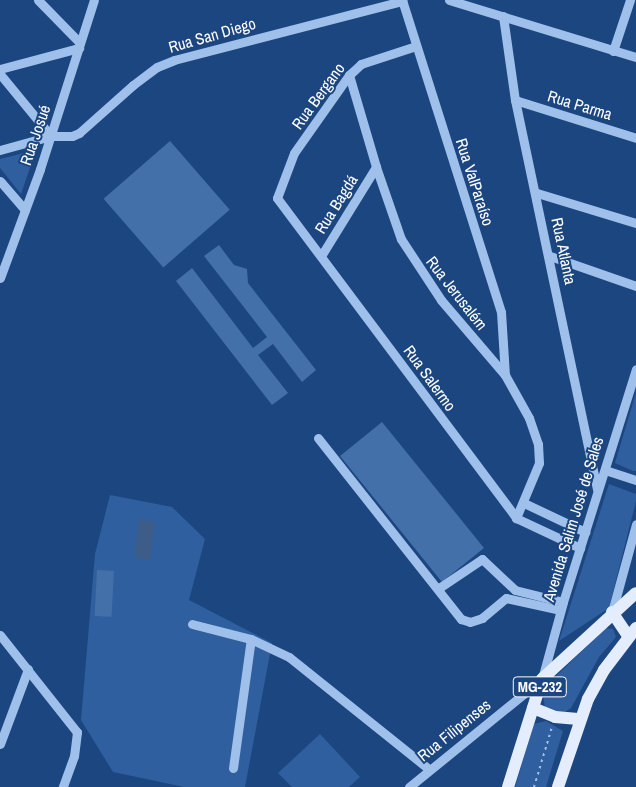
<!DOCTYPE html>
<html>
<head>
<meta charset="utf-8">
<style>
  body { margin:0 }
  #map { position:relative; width:636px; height:787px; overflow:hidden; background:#1c4680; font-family:"Archivo Narrow",sans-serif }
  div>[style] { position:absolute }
  .green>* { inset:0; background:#2f5f9f }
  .water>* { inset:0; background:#3d5d88; transform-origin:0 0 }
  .building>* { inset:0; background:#4470aa; transform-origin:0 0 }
  .path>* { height:2px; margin-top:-1px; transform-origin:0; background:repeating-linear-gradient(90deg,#9fc0ea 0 2.5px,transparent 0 6.5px) }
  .minor>* { height:9px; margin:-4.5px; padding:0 4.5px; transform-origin:4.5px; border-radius:4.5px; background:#9fc0ea }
  .major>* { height:12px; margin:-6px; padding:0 6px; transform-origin:6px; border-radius:6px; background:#e3edfe }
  span { translate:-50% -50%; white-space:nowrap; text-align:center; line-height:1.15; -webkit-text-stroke:4px #1c4680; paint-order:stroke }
  .shield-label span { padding:1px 4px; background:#1c4680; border:1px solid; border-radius:4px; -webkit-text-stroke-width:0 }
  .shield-label { font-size:15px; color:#fff; font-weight:700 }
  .street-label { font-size:16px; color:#fff }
</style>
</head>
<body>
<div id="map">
  <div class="green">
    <i style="clip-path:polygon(36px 150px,21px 194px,0 168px,0 159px)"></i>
    <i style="clip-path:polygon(636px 393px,636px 471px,633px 471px,615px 463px)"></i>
    <i style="clip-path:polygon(609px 484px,636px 494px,636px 501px,609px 608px,559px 641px)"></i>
    <i style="clip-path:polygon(110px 495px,172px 507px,205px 539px,189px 600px,272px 643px,245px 787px,184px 787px,113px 772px,81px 720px,95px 554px)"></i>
    <i style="clip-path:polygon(606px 628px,613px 629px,616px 637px,599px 657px,571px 708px,562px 714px,545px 708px,543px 695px,552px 680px)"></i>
    <i style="clip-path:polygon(546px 721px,563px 731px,546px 787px,515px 787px,534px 724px)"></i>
    <i style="clip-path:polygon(320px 734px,360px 777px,349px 787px,292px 787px,278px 773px)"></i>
  </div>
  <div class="water">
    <i style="left:139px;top:520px;width:16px;height:38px;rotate:7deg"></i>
  </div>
  <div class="building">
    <i style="left:170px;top:141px;width:91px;height:88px;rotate:49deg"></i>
    <i style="clip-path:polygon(219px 245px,234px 265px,247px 269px,248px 283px,316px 370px,302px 382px,273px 344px,258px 355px,288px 393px,272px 405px,176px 281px,192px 268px,253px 348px,267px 337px,204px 256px)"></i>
    <i style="left:382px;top:422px;width:162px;height:54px;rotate:51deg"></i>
    <i style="left:97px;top:570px;width:17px;height:46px;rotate:3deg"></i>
  </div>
  <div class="path">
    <i style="left:534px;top:787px;width:63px;rotate:-73.3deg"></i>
  </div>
  <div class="minor">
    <i style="left:38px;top:0;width:60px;rotate:45.7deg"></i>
    <i style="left:402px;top:0;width:327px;rotate:72.4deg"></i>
    <i style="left:501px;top:312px;width:63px;rotate:86.4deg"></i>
    <i style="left:449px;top:0;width:195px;rotate:17deg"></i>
    <i style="left:503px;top:16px;width:85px;rotate:81.9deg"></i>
    <i style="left:515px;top:100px;width:398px;rotate:78.1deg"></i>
    <i style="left:416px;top:46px;width:58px;rotate:161.9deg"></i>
    <i style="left:361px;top:64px;width:16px;rotate:137deg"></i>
    <i style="left:349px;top:75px;width:95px;rotate:125.2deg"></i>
    <i style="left:294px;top:153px;width:48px;rotate:110.7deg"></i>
    <i style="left:277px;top:198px;width:399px;rotate:53.2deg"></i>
    <i style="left:516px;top:518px;width:71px;rotate:25.1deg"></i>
    <i style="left:613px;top:51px;width:54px;rotate:-71.6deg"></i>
    <i style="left:0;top:69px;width:82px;rotate:-14.9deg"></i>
    <i style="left:0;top:74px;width:80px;rotate:50.6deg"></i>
    <i style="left:349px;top:75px;width:96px;rotate:73.6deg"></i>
    <i style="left:376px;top:167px;width:76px;rotate:70.9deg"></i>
    <i style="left:401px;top:239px;width:73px;rotate:56.7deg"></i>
    <i style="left:441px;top:300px;width:99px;rotate:49.5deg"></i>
    <i style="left:505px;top:375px;width:49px;rotate:60.8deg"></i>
    <i style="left:529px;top:418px;width:28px;rotate:71deg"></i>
    <i style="left:538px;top:444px;width:19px;rotate:87deg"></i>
    <i style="left:539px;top:463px;width:60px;rotate:112.7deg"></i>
    <i style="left:515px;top:100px;width:127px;rotate:17.4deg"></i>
    <i style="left:0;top:150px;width:53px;rotate:-15.4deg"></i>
    <i style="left:51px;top:136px;width:21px"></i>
    <i style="left:72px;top:136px;width:8px;rotate:-23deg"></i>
    <i style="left:79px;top:133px;width:72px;rotate:-41.6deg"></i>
    <i style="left:133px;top:85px;width:30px;rotate:-37deg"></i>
    <i style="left:157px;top:67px;width:18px;rotate:-22deg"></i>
    <i style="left:174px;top:60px;width:236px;rotate:-14.5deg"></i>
    <i style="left:0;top:181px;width:38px;rotate:49deg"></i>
    <i style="left:537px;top:193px;width:103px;rotate:16.9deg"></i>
    <i style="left:321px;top:256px;width:105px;rotate:-58.3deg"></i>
    <i style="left:550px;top:256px;width:91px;rotate:19.2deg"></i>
    <i style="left:0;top:278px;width:116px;rotate:-69.8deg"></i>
    <i style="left:40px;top:169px;width:177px;rotate:-72.3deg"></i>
    <i style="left:318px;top:438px;width:231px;rotate:51.7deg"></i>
    <i style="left:461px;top:619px;width:9px;rotate:18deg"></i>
    <i style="left:470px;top:622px;width:13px;rotate:-18deg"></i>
    <i style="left:482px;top:618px;width:31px;rotate:-40deg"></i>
    <i style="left:506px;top:598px;width:55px;rotate:12.5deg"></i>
    <i style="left:605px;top:470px;width:33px;rotate:18deg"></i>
    <i style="left:524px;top:503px;width:68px;rotate:25.4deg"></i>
    <i style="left:439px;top:588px;width:52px;rotate:-34deg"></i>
    <i style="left:482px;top:559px;width:45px;rotate:43.2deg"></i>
    <i style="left:515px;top:590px;width:49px;rotate:14deg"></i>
    <i style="left:612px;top:612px;width:91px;rotate:-74.7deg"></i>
    <i style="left:192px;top:624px;width:61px;rotate:14.3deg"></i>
    <i style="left:251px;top:639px;width:42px;rotate:25.3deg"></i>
    <i style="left:289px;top:657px;width:179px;rotate:38.7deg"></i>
    <i style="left:0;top:635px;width:124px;rotate:51.6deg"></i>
    <i style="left:77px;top:732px;width:24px;rotate:97deg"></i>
    <i style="left:74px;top:756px;width:33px;rotate:110deg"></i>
    <i style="left:0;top:744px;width:80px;rotate:-69.5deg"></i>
    <i style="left:233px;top:768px;width:130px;rotate:-82.1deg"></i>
    <i style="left:409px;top:787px;width:171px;rotate:-39.1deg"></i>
    <i style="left:542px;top:679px;width:80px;rotate:-74.7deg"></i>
    <i style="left:563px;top:602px;width:244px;rotate:-72.6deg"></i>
  </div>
  <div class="major">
    <i style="left:612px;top:612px;width:29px;rotate:56deg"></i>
    <i style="left:533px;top:708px;width:24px;rotate:22deg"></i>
    <i style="left:555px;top:717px;width:23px;rotate:5deg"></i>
    <i style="left:508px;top:787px;width:113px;rotate:-72.5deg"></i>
    <i style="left:542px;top:679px;width:127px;rotate:-42.5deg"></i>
    <i style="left:558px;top:787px;width:93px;rotate:-71.2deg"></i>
    <i style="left:588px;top:699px;width:33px;rotate:-61deg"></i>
    <i style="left:604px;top:670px;width:53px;rotate:-52.7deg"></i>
  </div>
  <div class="shield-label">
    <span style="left:540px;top:687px">MG-232</span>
  </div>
  <div class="street-label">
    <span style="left:212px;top:35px;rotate:-16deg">Rua San Diego</span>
    <span style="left:318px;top:96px;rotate:-54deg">Rua Bergano</span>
    <span style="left:580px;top:105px;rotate:17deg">Rua Parma</span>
    <span style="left:35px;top:135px;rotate:-71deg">Rua Josué</span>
    <span style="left:475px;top:182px;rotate:72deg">Rua ValParaíso</span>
    <span style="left:336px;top:204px;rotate:-58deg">Rua Bagdá</span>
    <span style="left:564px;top:251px;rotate:78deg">Rua Atlanta</span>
    <span style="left:457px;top:293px;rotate:52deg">Rua Jerusalém</span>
    <span style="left:430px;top:378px;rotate:54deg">Rua Salermo</span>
    <span style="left:573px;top:519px;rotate:-73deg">Avenida Salim José de Sales</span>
    <span style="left:454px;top:730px;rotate:-39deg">Rua Filipenses</span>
  </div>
</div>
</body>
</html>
